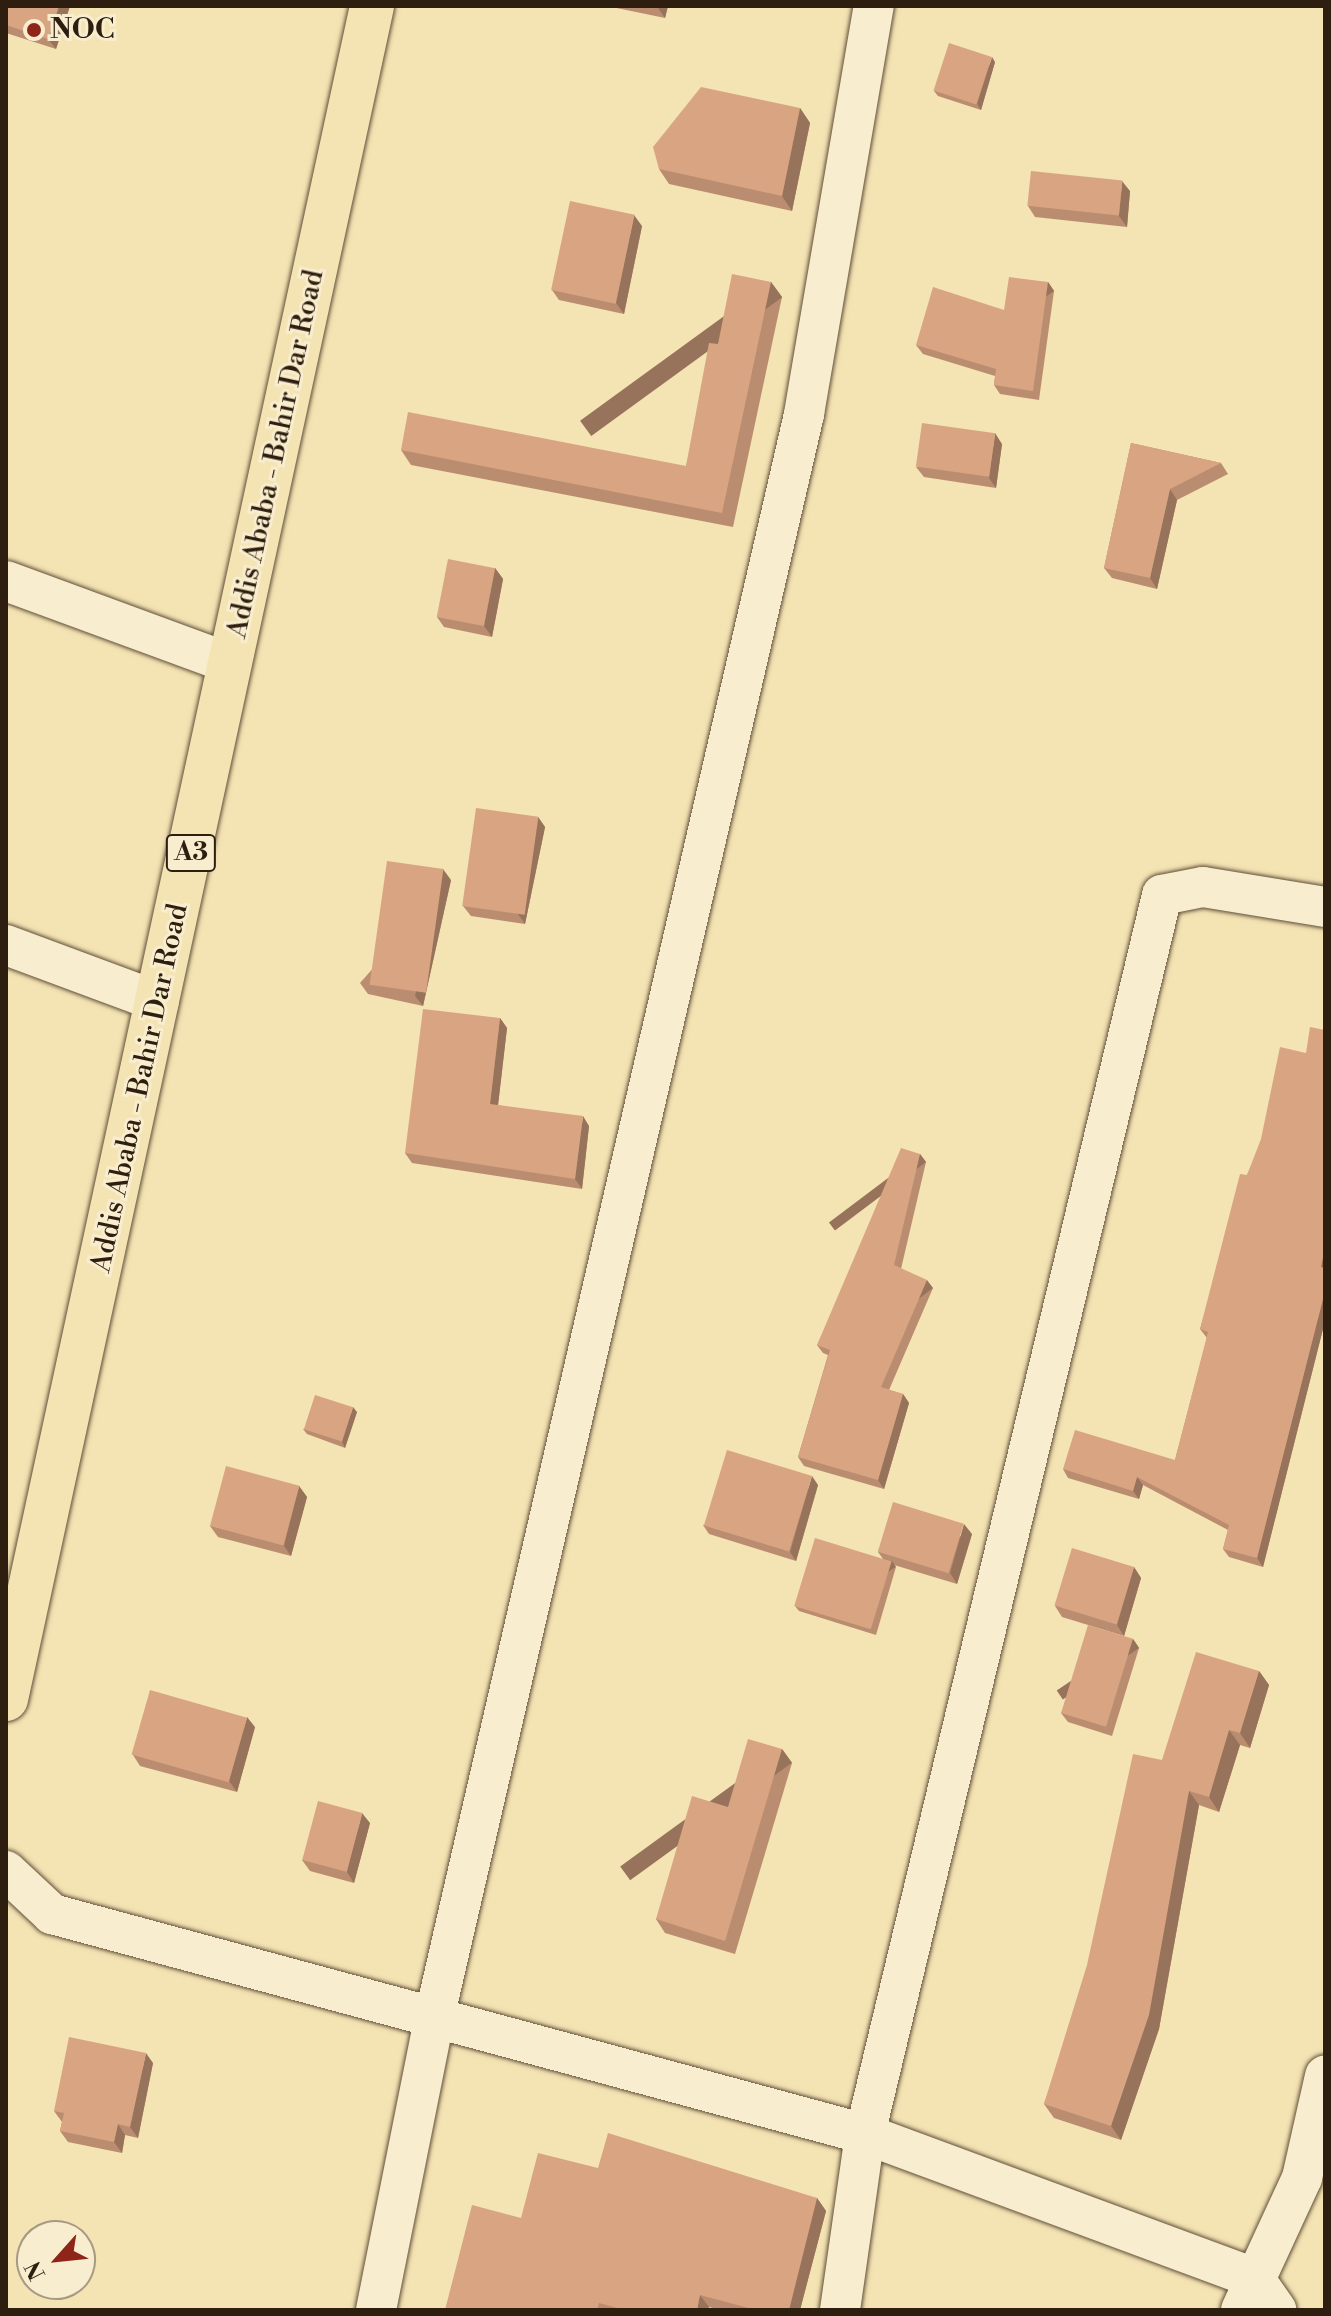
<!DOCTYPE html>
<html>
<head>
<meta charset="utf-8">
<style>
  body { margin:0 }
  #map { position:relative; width:1331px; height:2316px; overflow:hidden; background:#f4e3b3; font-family:"Libre Bodoni",serif }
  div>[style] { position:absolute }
  .roads { filter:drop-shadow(0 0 2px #604f39) drop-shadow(0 0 2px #604f39) }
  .street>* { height:40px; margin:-20px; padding:0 20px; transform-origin:20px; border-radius:20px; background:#f8edce }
  .highway>* { height:44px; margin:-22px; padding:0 22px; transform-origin:22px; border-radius:22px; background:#f4e3b3 }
  .wall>* { inset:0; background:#bb8d70 }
  .shaded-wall>* { inset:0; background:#98735b; transform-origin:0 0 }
  .building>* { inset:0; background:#d9a482; transform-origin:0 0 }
  .dots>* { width:22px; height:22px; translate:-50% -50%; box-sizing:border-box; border:4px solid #f8edce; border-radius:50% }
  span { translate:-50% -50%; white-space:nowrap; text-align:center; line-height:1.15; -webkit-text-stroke:6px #f8edce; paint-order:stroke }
  .shield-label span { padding:2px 6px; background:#f8edce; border:2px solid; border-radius:6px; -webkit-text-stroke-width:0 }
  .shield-label { font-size:26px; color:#2e1e10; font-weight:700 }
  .poi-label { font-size:28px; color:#2e1e10; font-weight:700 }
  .left { translate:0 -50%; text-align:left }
  .street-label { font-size:28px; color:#2e1e10 }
  .frame { position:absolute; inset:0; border:8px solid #2e1e10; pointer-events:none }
  .north { position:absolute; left:16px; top:2220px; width:80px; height:80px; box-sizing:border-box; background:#f8edce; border:2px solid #a79a82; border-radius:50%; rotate:243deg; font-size:22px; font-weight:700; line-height:32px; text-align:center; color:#2e1e10 }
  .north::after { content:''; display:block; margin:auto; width:28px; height:36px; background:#8f2418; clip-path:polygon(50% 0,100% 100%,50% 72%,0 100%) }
</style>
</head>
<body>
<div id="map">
  <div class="roads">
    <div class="street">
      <i style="left:6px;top:581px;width:240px;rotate:20.2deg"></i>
      <i style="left:6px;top:945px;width:163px;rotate:20.4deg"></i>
      <i style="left:6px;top:1871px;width:63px;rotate:43.1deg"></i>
      <i style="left:52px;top:1914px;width:842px;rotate:15.14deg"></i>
      <i style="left:865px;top:2134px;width:415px;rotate:20.3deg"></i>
      <i style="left:1254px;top:2278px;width:39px;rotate:55deg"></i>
      <i style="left:376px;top:2310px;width:302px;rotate:-78.7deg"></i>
      <i style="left:435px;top:2014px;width:1642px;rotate:-77.01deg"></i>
      <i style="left:804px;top:414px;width:414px;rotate:-80.3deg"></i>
      <i style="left:840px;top:2310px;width:178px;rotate:-81.9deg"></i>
      <i style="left:865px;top:2134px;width:1274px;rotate:-76.52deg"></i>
      <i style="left:1162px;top:895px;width:42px;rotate:-11deg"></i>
      <i style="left:1203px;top:887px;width:124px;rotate:9.3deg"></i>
      <i style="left:1241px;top:2310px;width:145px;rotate:-65.2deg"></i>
      <i style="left:1302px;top:2178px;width:105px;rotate:-77.3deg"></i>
    </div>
    <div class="highway">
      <i style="left:6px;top:1699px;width:1732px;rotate:-77.8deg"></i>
    </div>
  </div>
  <div class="wall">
    <i style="clip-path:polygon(6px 6px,70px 6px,56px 49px,6px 33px)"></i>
    <i style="clip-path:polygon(607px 6px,668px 6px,665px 18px)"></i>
    <i style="clip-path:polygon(995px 62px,981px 110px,938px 96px,934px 91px)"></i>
    <i style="clip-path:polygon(800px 108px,810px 123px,792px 211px,669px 184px,659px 169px)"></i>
    <i style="clip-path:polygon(1130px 191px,1127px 227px,1035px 217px,1028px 206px)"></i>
    <i style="clip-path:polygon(642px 226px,624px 314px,559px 300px,552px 290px)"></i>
    <i style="clip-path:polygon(771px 282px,782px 297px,733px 527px,411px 465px,401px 450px,686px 466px,718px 344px)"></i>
    <i style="clip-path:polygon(1048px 282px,1054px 291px,1039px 400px,1000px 394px,994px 385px,995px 376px,923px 354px,916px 345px,1004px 310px)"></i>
    <i style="clip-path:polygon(1131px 443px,1221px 463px,1228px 474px,1177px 500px,1157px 589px,1112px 578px,1104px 568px)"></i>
    <i style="clip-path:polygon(1002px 444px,996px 488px,924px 477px,916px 467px)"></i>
    <i style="clip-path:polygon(495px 568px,503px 579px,492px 637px,444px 627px,437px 617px)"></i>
    <i style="clip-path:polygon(538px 817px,545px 827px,525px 924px,471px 916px,463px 906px)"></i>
    <i style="clip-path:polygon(451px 880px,423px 1006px,368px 994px,360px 983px)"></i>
    <i style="clip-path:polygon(500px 1018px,507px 1028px,498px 1105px,589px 1126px,582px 1189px,412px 1163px,405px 1153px)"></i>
    <i style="clip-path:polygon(1325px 1030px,1325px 1321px,1263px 1567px,1229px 1557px,1223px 1549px,1228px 1530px,1143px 1485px,1139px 1499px,1068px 1478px,1063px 1469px,1175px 1460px,1207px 1338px,1200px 1329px,1247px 1175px,1306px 1053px)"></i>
    <i style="clip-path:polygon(920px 1154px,926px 1162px,901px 1269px,933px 1288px,889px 1390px,903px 1394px,909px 1403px,884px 1489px,804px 1466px,798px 1457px,828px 1355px,823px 1353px,817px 1345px)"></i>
    <i style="clip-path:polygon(357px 1412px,345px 1448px,307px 1434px,303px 1429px)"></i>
    <i style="clip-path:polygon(818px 1485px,796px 1561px,709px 1534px,703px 1525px)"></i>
    <i style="clip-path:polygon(299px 1486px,307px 1497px,291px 1556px,218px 1537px,210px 1526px)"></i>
    <i style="clip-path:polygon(972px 1534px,957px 1584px,894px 1565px,896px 1567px,876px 1635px,799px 1611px,795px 1606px,883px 1559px,878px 1552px)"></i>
    <i style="clip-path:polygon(1134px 1567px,1141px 1578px,1124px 1636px,1062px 1617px,1055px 1606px)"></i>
    <i style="clip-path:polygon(1133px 1639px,1139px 1648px,1112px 1736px,1068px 1722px,1061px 1713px)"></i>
    <i style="clip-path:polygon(1259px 1671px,1269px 1685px,1250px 1748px,1240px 1745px,1219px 1812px,1199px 1805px,1159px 2029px,1121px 2140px,1054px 2118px,1044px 2104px,1162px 1760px)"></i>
    <i style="clip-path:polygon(255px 1727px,237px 1792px,140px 1766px,133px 1755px)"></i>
    <i style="clip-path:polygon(782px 1749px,792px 1763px,735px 1954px,665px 1933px,656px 1919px,728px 1807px)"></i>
    <i style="clip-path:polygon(370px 1823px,354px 1883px,310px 1871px,302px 1860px)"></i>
    <i style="clip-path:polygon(153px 2063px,138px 2138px,125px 2135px,122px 2153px,68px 2142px,60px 2131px,62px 2122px,54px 2111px)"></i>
    <i style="clip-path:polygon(598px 2168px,817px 2198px,826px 2211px,800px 2310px,719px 2310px,709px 2307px,708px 2310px,445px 2310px,521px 2218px)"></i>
  </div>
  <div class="shaded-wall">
    <i style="clip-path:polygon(59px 6px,70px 6px,56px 49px,48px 39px)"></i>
    <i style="clip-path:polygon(658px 6px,668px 6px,665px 18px,658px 8px)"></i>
    <i style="clip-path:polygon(992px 57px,995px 62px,981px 110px,977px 104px)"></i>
    <i style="clip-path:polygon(800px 108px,810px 123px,792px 211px,782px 196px)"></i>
    <i style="clip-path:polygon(1122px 181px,1130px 191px,1127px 227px,1119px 216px)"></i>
    <i style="clip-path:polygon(634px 215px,642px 226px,624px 314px,616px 303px)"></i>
    <i style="left:771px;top:282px;width:19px;height:236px;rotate:54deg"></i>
    <i style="left:1048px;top:282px;width:11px;height:110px;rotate:56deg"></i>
    <i style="clip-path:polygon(995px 433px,1002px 444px,996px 488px,989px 478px)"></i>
    <i style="clip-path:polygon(1170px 489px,1177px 500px,1157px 589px,1150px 578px)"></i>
    <i style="clip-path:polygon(495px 568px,503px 579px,492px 637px,484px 626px)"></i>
    <i style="clip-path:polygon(538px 817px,545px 827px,525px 924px,518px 914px)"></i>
    <i style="clip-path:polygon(443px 869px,451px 880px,423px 1006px,415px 996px)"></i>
    <i style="clip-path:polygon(500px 1018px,507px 1028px,497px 1114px,490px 1104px)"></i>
    <i style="clip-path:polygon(583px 1116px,589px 1126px,582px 1189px,575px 1179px)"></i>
    <i style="left:920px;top:1154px;width:10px;height:114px;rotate:53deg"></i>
    <i style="clip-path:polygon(1325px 1247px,1325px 1273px,1321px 1267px)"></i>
    <i style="left:927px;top:1280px;width:10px;height:116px;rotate:53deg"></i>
    <i style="clip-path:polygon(1325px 1291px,1325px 1321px,1263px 1567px,1257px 1558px)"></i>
    <i style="clip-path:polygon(903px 1394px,909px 1403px,884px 1489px,878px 1480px)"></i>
    <i style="clip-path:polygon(353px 1407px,357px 1412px,345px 1448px,342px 1442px)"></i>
    <i style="clip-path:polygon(812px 1476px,818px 1485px,796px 1561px,790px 1552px)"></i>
    <i style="clip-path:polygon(1137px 1477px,1143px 1485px,1139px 1499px,1133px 1491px)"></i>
    <i style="clip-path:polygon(299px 1486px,307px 1497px,291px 1556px,284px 1546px)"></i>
    <i style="clip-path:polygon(964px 1524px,972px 1534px,957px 1584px,950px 1573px)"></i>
    <i style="left:892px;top:1561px;width:7px;height:71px;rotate:56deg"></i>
    <i style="clip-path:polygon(1134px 1567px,1141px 1578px,1124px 1636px,1117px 1625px)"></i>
    <i style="left:1133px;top:1639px;width:11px;height:92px;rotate:56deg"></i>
    <i style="clip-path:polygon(1259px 1671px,1269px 1685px,1250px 1748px,1240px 1733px)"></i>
    <i style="clip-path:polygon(247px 1717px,255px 1727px,237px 1792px,229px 1781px)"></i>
    <i style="clip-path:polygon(1229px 1730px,1240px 1745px,1219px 1812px,1209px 1797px)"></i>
    <i style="left:782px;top:1749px;width:17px;height:200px;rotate:54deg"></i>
    <i style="clip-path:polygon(1189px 1791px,1199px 1805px,1159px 2029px,1121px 2140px,1111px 2126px)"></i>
    <i style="clip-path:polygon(362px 1813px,370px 1823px,354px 1883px,347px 1872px)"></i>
    <i style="clip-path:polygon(146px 2053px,153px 2063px,138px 2138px,130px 2127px)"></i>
    <i style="clip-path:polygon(118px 2124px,125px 2135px,122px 2153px,114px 2142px)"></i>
    <i style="clip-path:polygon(817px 2198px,826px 2211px,800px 2310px,789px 2310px)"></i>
    <i style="clip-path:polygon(700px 2295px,709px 2307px,708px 2310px,697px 2310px)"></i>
  </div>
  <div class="building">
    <i style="clip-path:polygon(6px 6px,59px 6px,48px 39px,6px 25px)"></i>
    <i style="left:949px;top:43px;width:45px;height:50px;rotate:18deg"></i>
    <i style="clip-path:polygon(701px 87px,800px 108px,782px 196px,659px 169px,653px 147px)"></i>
    <i style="left:1031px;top:171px;width:92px;height:35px;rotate:6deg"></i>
    <i style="left:570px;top:201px;width:66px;height:91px;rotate:12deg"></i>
    <i style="clip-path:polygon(732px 274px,771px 282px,722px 513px,401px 450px,408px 412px,686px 466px,709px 343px,718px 344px)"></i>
    <i style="clip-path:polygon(1009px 277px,1048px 282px,1033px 391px,994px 385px,996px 369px,916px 345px,933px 287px,1004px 310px)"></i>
    <i style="left:922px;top:423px;width:74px;height:44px;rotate:8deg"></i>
    <i style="clip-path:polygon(1131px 443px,1221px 463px,1170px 489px,1150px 578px,1104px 568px)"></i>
    <i style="left:448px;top:559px;width:48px;height:59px;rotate:11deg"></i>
    <i style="left:476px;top:808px;width:63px;height:99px;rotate:8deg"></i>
    <i style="left:387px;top:861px;width:57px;height:125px;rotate:8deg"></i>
    <i style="clip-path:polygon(423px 1009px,500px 1018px,490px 1104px,583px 1116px,575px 1179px,405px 1153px)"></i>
    <i style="clip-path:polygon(1310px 1027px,1325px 1030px,1325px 1247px,1321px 1267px,1325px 1268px,1325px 1291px,1257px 1558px,1223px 1549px,1229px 1525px,1137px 1477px,1133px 1491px,1063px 1469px,1075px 1430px,1175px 1460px,1208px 1332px,1200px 1329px,1240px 1174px,1247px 1175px,1261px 1139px,1280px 1047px,1306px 1053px)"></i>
    <i style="clip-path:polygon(901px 1148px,920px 1154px,894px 1265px,927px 1280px,881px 1387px,903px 1394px,878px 1480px,798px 1457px,830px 1350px,817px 1345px)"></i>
    <i style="left:315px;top:1395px;width:40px;height:36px;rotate:18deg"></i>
    <i style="left:727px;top:1450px;width:89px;height:79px;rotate:17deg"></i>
    <i style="left:226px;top:1466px;width:76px;height:62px;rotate:15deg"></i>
    <i style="left:893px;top:1502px;width:74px;height:52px;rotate:17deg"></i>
    <i style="left:815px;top:1538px;width:80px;height:71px;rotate:17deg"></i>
    <i style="left:1072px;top:1548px;width:65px;height:60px;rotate:17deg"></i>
    <i style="left:1088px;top:1625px;width:47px;height:92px;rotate:17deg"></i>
    <i style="clip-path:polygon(1196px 1652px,1259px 1671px,1240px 1733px,1229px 1730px,1209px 1797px,1189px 1791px,1149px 2015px,1111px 2126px,1044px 2104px,1087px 1965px,1133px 1754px,1162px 1760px)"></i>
    <i style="left:150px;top:1690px;width:101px;height:67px;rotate:16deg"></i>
    <i style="clip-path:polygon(748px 1739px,782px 1749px,725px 1941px,656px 1919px,692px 1796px,728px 1807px)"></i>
    <i style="left:318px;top:1801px;width:46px;height:61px;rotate:15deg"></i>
    <i style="clip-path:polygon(69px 2037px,146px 2053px,130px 2127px,118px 2124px,114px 2142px,60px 2131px,64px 2113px,54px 2111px)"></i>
    <i style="clip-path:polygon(608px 2133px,817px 2198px,789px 2310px,756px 2310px,700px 2295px,697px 2310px,624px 2310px,599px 2303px,597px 2310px,445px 2310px,472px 2205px,521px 2218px,538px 2153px,598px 2168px)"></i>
  </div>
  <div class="dots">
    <i style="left:34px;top:30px;background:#8f2418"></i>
  </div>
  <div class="shield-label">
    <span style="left:191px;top:853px">A3</span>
  </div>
  <div class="poi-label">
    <span class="left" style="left:50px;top:30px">NOC</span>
  </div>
  <div class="street-label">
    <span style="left:276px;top:454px;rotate:-78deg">Addis Ababa - Bahir Dar Road</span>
    <span style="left:140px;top:1088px;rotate:-78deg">Addis Ababa - Bahir Dar Road</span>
  </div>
  <div class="frame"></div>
  <div class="north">N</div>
</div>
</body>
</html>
